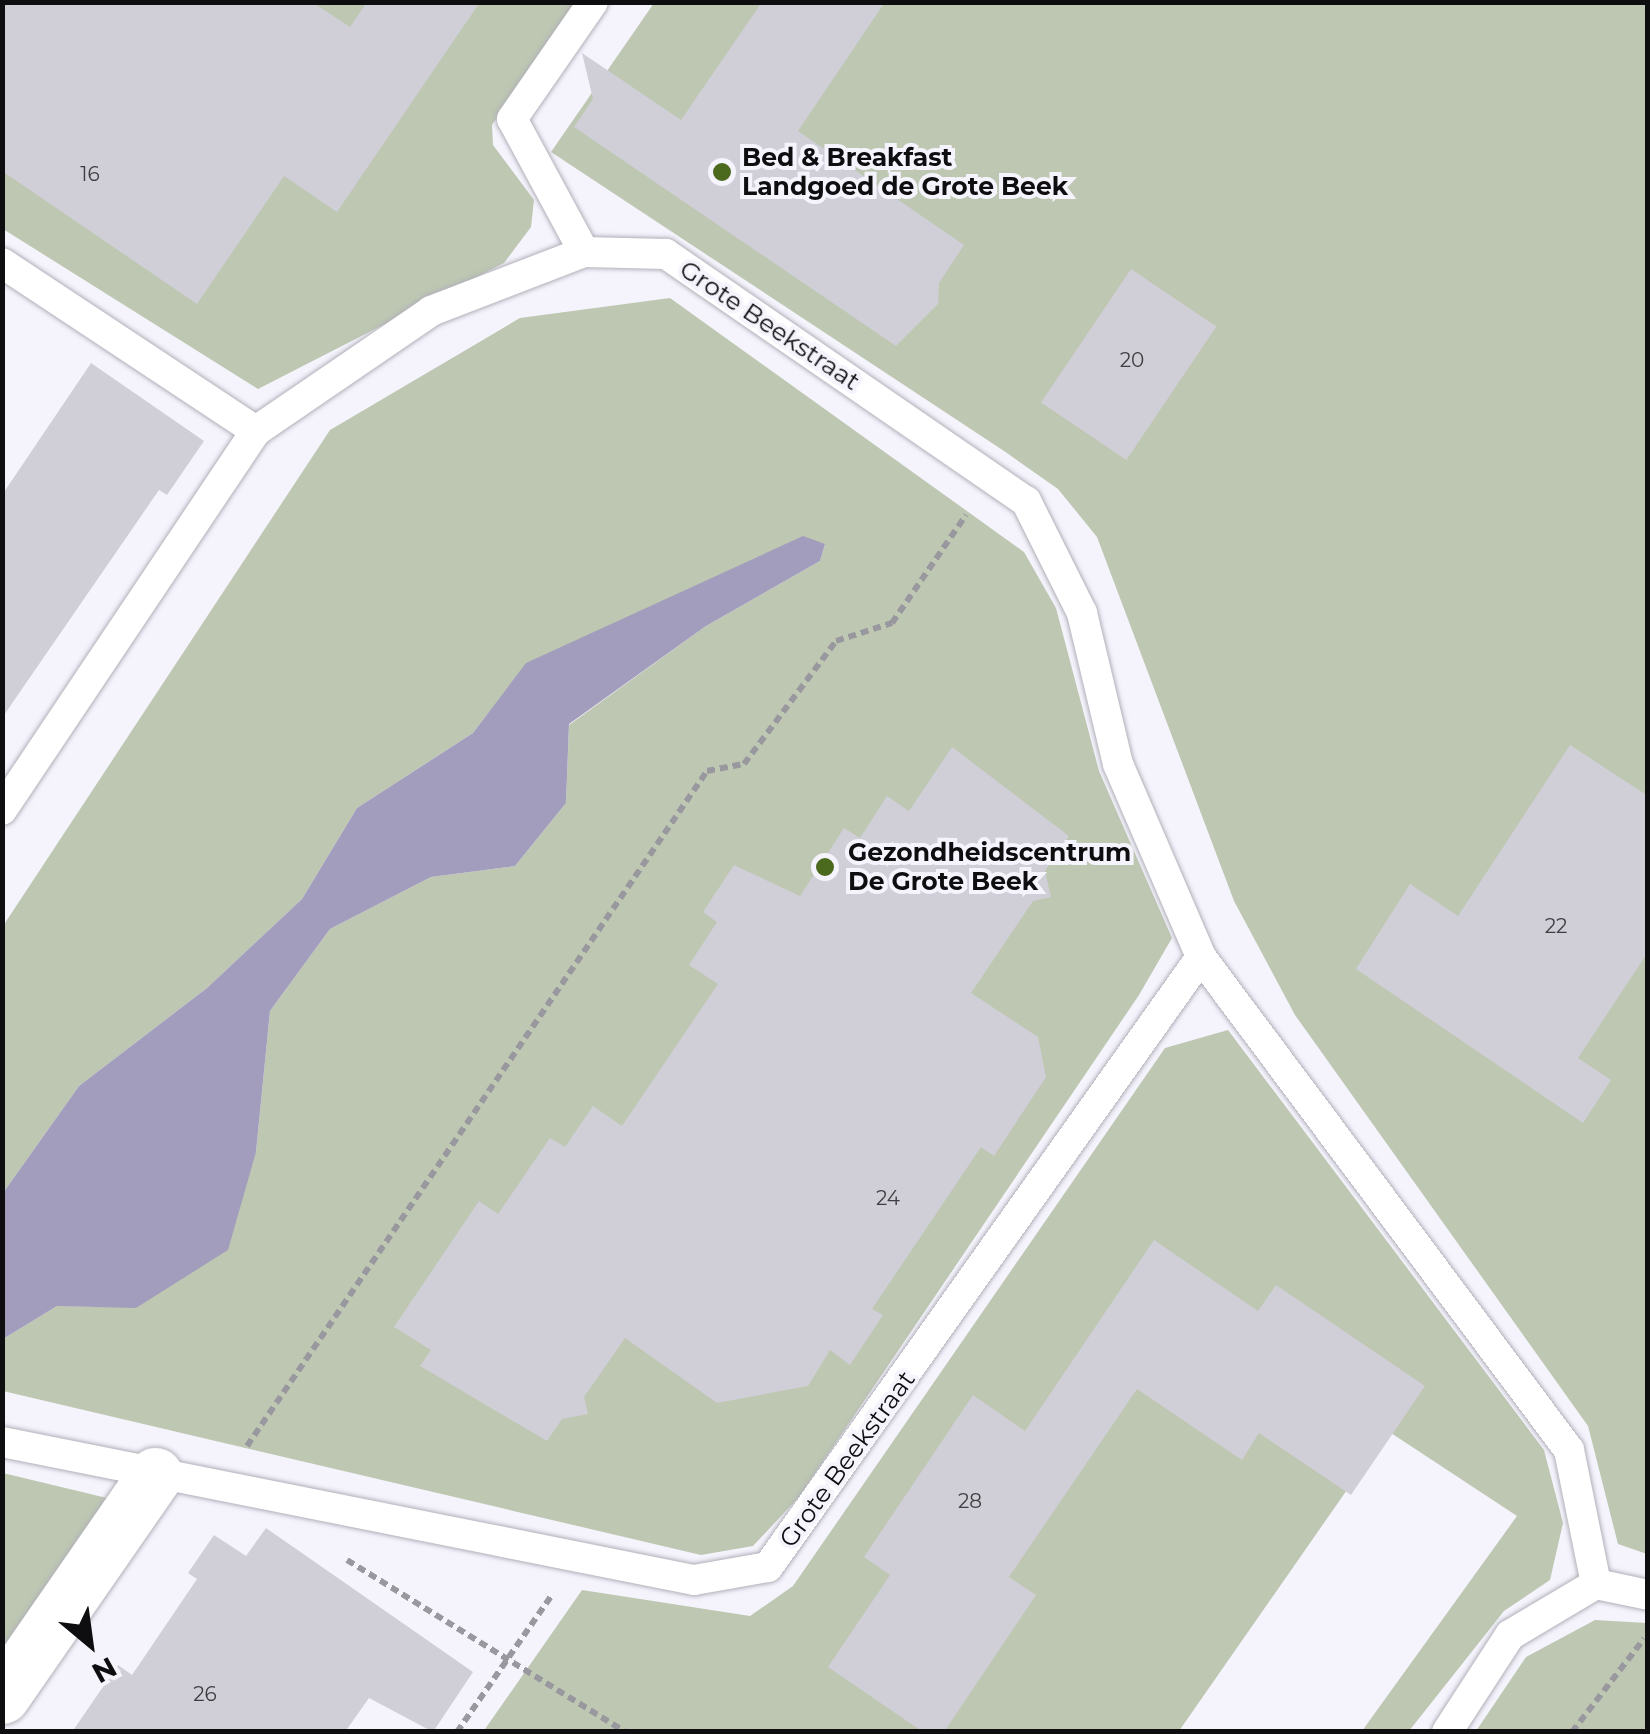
<!DOCTYPE html>
<html>
<head>
<meta charset="utf-8">
<style>
  body { margin:0 }
  #map { position:relative; width:1650px; height:1734px; overflow:hidden; background:#f5f4fd; font-family:Montserrat,sans-serif }
  div>[style] { position:absolute }
  .green>* { inset:0; background:#bdc7b2 }
  .water>* { inset:0; background:#a29dbc }
  .building>* { inset:0; background:#d0cfd7; transform-origin:0 0 }
  .path>* { height:6px; margin-top:-3px; transform-origin:0; background:repeating-linear-gradient(90deg,#99989f 0 8px,transparent 0 13px) }
  .roads { filter:drop-shadow(0 0 2px #b1b0b9) drop-shadow(0 0 2px #b1b0b9) }
  .lane>* { height:30px; margin:-15px; padding:0 15px; transform-origin:15px; border-radius:15px; background:#fff }
  .street>* { height:55px; margin:-27.5px; padding:0 27.5px; transform-origin:27.5px; border-radius:27.5px; background:#fff }
  .dots>* { width:28px; height:28px; translate:-50% -50%; box-sizing:border-box; border:5px solid #f5f4fd; border-radius:50% }
  span { translate:-50% -50%; white-space:nowrap; text-align:center; line-height:1.15; -webkit-text-stroke:8px #f5f4fd; paint-order:stroke }
  .number-label { font-size:20px; color:#3e3e42 }
  .number-label span { -webkit-text-stroke-width:0 }
  .poi-label { font-size:25px; color:#0e0d10; font-weight:700 }
  .left { translate:0 -50%; text-align:left }
  .street-label { font-size:25px; color:#0e0d10 }
  .frame { position:absolute; inset:0; border:5px solid #0e0d10; pointer-events:none }
  .north { position:absolute; left:40px; top:1594px; width:100px; height:100px; -webkit-text-stroke:8px #f5f4fd; paint-order:stroke; rotate:151deg; font-size:28px; font-weight:700; line-height:40px; text-align:center; color:#0e0d10 }
  .north::after { content:''; display:block; margin:auto; width:35px; height:45px; background:#0e0d10; clip-path:polygon(50% 0,100% 100%,50% 72%,0 100%) }
</style>
</head>
<body>
<div id="map">
  <div class="green">
    <i style="clip-path:polygon(2px 3px,575px 3px,492px 125px,493px 145px,534px 200px,531px 227px,504px 263px,258px 389px,3px 229px)"></i>
    <i style="clip-path:polygon(654px 3px,1647px 3px,1647px 1554px,1618px 1544px,1588px 1426px,1295px 1015px,1234px 901px,1097px 537px,1058px 489px,1004px 451px,551px 152px)"></i>
    <i style="clip-path:polygon(670px 298px,1024px 552px,1056px 608px,1099px 771px,1172px 938px,1139px 995px,799px 1497px,753px 1546px,701px 1555px,3px 1391px,3px 1339px,57px 1306px,136px 1307px,256px 1152px,270px 1011px,330px 929px,431px 877px,515px 866px,566px 803px,569px 725px,706px 626px,820px 561px,825px 544px,527px 663px,473px 733px,357px 808px,302px 899px,207px 988px,79px 1086px,3px 1193px,3px 926px,330px 430px,520px 318px)"></i>
    <i style="clip-path:polygon(1228px 1030px,1544px 1450px,1563px 1523px,1550px 1580px,1504px 1611px,1409px 1731px,1362px 1731px,1517px 1516px,1388px 1431px,1179px 1731px,483px 1732px,582px 1590px,750px 1616px,793px 1586px,1165px 1048px)"></i>
    <i style="clip-path:polygon(3px 1473px,111px 1499px,3px 1663px)"></i>
    <i style="clip-path:polygon(1595px 1620px,1647px 1623px,1647px 1731px,1476px 1731px,1526px 1657px)"></i>
  </div>
  <div class="water">
    <i style="clip-path:polygon(803px 536px,825px 544px,820px 561px,706px 626px,569px 724px,566px 803px,515px 866px,431px 877px,330px 929px,270px 1011px,256px 1152px,228px 1250px,136px 1308px,57px 1306px,3px 1339px,3px 1193px,79px 1086px,207px 988px,302px 899px,357px 808px,473px 733px,526px 663px)"></i>
  </div>
  <div class="building">
    <i style="clip-path:polygon(2px 2px,312px 2px,350px 27px,367px 2px,480px 2px,337px 212px,284px 176px,197px 304px,2px 171px)"></i>
    <i style="clip-path:polygon(762px 2px,885px 2px,798px 131px,964px 245px,939px 283px,938px 304px,896px 346px,574px 127px,593px 99px,582px 53px,681px 120px)"></i>
    <i style="left:1131px;top:269px;width:103px;height:161px;rotate:34deg"></i>
    <i style="clip-path:polygon(91px 363px,204px 441px,167px 495px,159px 490px,2px 718px,2px 495px)"></i>
    <i style="clip-path:polygon(1570px 745px,1648px 796px,1648px 952px,1578px 1058px,1611px 1080px,1583px 1123px,1356px 969px,1410px 884px,1458px 916px)"></i>
    <i style="clip-path:polygon(952px 747px,1069px 836px,1045px 871px,1051px 897px,1033px 901px,971px 993px,1038px 1037px,1046px 1077px,994px 1156px,981px 1147px,872px 1309px,883px 1315px,850px 1365px,830px 1350px,808px 1386px,717px 1403px,625px 1338px,584px 1397px,588px 1414px,562px 1419px,547px 1441px,420px 1366px,431px 1350px,394px 1327px,479px 1201px,498px 1214px,550px 1138px,565px 1147px,593px 1106px,622px 1126px,718px 984px,689px 965px,717px 922px,703px 912px,734px 865px,800px 896px,844px 828px,860px 838px,887px 796px,909px 811px)"></i>
    <i style="clip-path:polygon(1154px 1240px,1258px 1311px,1276px 1285px,1425px 1386px,1351px 1495px,1259px 1433px,1242px 1460px,1137px 1389px,1009px 1577px,1036px 1595px,944px 1732px,923px 1732px,828px 1667px,890px 1575px,864px 1557px,973px 1395px,1025px 1431px)"></i>
    <i style="clip-path:polygon(266px 1528px,473px 1672px,433px 1732px,369px 1698px,345px 1732px,72px 1732px,118px 1665px,132px 1675px,197px 1579px,188px 1573px,214px 1535px,246px 1556px)"></i>
  </div>
  <div class="path">
    <i style="left:247px;top:1446px;width:817px;rotate:-55.73deg"></i>
    <i style="left:707px;top:771px;width:38px;rotate:-11deg"></i>
    <i style="left:744px;top:764px;width:154px;rotate:-53.2deg"></i>
    <i style="left:836px;top:641px;width:59px;rotate:-17.8deg"></i>
    <i style="left:892px;top:623px;width:131px;rotate:-55.6deg"></i>
    <i style="left:347px;top:1560px;width:327px;rotate:31.7deg"></i>
    <i style="left:457px;top:1732px;width:167px;rotate:-55.3deg"></i>
    <i style="left:1572px;top:1732px;width:118px;rotate:-52.3deg"></i>
  </div>
  <div class="roads">
    <div class="lane">
      <i style="left:584px;top:252px;width:151px;rotate:-118.4deg"></i>
      <i style="left:512px;top:119px;width:142px;rotate:-55.3deg"></i>
      <i style="left:2px;top:263px;width:305px;rotate:33.5deg"></i>
      <i style="left:2px;top:810px;width:456px;rotate:-56.2deg"></i>
      <i style="left:256px;top:431px;width:212px;rotate:-34.4deg"></i>
      <i style="left:431px;top:311px;width:164px;rotate:-21.1deg"></i>
      <i style="left:584px;top:252px;width:82px;rotate:1.4deg"></i>
      <i style="left:666px;top:254px;width:437px;rotate:34.5deg"></i>
      <i style="left:1026px;top:501px;width:125px;rotate:63.4deg"></i>
      <i style="left:1082px;top:613px;width:155px;rotate:76.6deg"></i>
      <i style="left:1118px;top:764px;width:210px;rotate:66.7deg"></i>
      <i style="left:1201px;top:957px;width:615px;rotate:53.26deg"></i>
      <i style="left:1569px;top:1450px;width:137px;rotate:78.6deg"></i>
      <i style="left:2px;top:1442px;width:706px;rotate:11.28deg"></i>
      <i style="left:694px;top:1580px;width:75px;rotate:-10deg"></i>
      <i style="left:768px;top:1567px;width:748px;rotate:-54.63deg"></i>
      <i style="left:1447px;top:1732px;width:116px;rotate:-57deg"></i>
      <i style="left:1510px;top:1635px;width:100px;rotate:-30.7deg"></i>
      <i style="left:1596px;top:1584px;width:53px;rotate:11.9deg"></i>
    </div>
    <div class="street">
      <i style="left:2px;top:1696px;width:269px;rotate:-55.3deg"></i>
    </div>
  </div>
  <div class="dots">
    <i style="left:722px;top:172px;background:#4c6a1e"></i>
    <i style="left:825px;top:867px;background:#4c6a1e"></i>
  </div>
  <div class="number-label">
    <span style="left:90px;top:174px">16</span>
    <span style="left:1132px;top:360px">20</span>
    <span style="left:1556px;top:926px">22</span>
    <span style="left:888px;top:1198px">24</span>
    <span style="left:970px;top:1501px">28</span>
    <span style="left:205px;top:1694px">26</span>
  </div>
  <div class="poi-label">
    <span class="left" style="left:742px;top:172px">Bed &amp; Breakfast<br>Landgoed de Grote Beek</span>
    <span class="left" style="left:848px;top:867px">Gezondheidscentrum<br>De Grote Beek</span>
  </div>
  <div class="street-label">
    <span style="left:770px;top:325px;rotate:34deg">Grote Beekstraat</span>
    <span style="left:847px;top:1459px;rotate:-54deg">Grote Beekstraat</span>
  </div>
  <div class="frame"></div>
  <div class="north">N</div>
</div>
</body>
</html>
